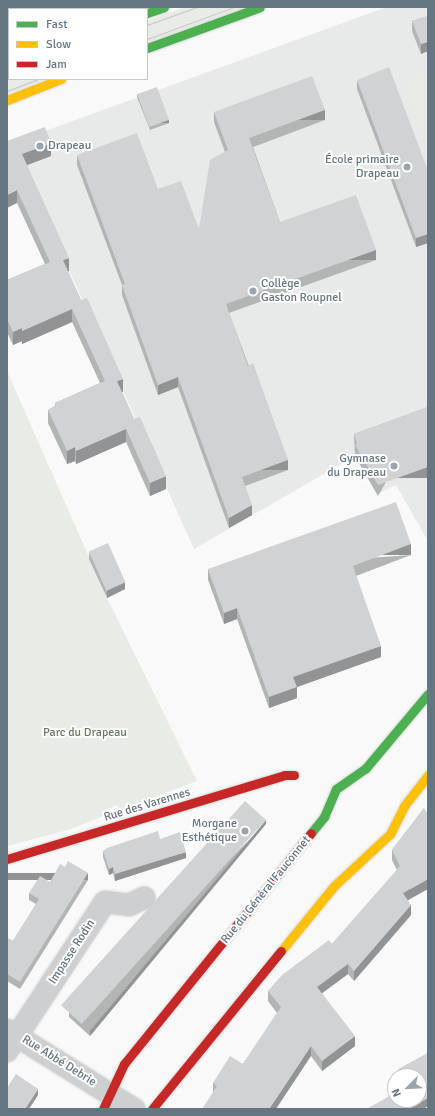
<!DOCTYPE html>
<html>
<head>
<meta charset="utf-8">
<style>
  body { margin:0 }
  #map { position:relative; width:435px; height:1116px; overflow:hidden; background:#f9f9f9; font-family:Signika,sans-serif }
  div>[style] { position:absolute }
  .built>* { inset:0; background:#e8e9e9 }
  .green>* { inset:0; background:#e8ebe6 }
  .roads { filter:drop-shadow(0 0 1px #d5d6d7) drop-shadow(0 0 1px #d5d6d7) }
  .street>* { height:22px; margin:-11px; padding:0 11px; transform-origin:11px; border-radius:11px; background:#cecfd0 }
  .fast>* { height:9px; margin:-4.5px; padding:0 4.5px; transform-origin:4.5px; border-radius:4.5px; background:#4caf50 }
  .slow>* { height:9px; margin:-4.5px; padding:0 4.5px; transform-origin:4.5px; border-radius:4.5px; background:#ffc107 }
  .jam>* { height:9px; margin:-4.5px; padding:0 4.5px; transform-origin:4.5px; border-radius:4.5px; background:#c62828 }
  .tram>* { height:1px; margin:-0.5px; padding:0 0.5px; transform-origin:0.5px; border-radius:0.5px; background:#c3c5c6 }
  .wall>* { inset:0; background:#b3b5b5 }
  .shaded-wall>* { inset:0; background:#929394; transform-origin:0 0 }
  .building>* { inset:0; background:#d0d2d3; transform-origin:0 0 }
  .dots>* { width:11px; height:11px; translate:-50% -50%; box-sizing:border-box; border:2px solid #fff; border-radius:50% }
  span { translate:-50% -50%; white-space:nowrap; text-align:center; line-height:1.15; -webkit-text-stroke:4px #fff; paint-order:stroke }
  .poi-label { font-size:12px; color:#657683 }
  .left { translate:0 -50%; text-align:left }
  .right { translate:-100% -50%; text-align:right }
  .park-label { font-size:12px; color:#687a64 }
  .street-label { font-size:12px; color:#657683 }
  .frame { position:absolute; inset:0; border:8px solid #657683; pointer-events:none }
  .legend { position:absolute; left:8px; top:8px; width:140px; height:72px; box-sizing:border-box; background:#fff; border:1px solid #c1c8cd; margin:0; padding:5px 7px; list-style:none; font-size:12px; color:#657683 }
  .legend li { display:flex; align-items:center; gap:8px; height:20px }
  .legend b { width:20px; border:1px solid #c1c8cd }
  .north { position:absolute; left:387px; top:1068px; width:40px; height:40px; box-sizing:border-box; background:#fff; border:1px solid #c1c8cd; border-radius:50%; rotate:246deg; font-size:11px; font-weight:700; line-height:16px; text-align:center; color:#657683 }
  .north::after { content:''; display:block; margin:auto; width:14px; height:18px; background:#99a4ac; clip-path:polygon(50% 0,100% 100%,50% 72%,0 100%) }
</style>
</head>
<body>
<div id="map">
  <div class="built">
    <i style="clip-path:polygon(387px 7px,428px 7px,428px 541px,396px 485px,378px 494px,355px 456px,194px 549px,12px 143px)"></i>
  </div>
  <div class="green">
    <i style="clip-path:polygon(185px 7px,246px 7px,147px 43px,147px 21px)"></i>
    <i style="clip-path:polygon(9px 72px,9px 79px,47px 79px,7px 94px)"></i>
    <i style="clip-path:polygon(428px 72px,428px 150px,402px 82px)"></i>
    <i style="clip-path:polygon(7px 371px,107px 598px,197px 781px,120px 810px,117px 805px,108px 809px,109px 814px,68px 830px,7px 846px)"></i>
  </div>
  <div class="roads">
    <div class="street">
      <i style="left:7px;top:1030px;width:150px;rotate:31.9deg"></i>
      <i style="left:7px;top:1051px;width:178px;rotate:-56.7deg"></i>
      <i style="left:105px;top:902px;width:24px;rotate:7deg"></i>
      <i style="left:129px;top:905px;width:17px;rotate:-25deg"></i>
    </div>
    <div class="fast">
      <i style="left:147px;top:13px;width:18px;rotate:-19deg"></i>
      <i style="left:147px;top:48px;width:120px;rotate:-19.9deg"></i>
      <i style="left:311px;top:833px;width:21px;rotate:-51deg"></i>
      <i style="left:324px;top:817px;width:30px;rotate:-67deg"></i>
      <i style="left:336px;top:789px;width:35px;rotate:-35deg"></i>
      <i style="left:365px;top:769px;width:98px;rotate:-50deg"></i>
    </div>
    <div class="slow">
      <i style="left:7px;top:64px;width:2px;rotate:-27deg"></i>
      <i style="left:7px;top:100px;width:58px;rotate:-21.3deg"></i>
      <i style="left:281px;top:951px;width:84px;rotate:-50.8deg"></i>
      <i style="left:334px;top:886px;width:76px;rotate:-42.9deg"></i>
      <i style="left:390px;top:834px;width:31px;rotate:-63deg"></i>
      <i style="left:404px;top:806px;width:39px;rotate:-52deg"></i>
    </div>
    <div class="jam">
      <i style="left:7px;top:859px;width:290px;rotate:-16.8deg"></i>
      <i style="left:285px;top:775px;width:9px"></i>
      <i style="left:103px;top:1109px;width:50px;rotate:-65deg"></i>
      <i style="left:124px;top:1064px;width:297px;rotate:-51deg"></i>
      <i style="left:152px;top:1109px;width:204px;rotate:-50.8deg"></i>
    </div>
  </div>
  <div class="tram">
    <i style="left:147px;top:25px;width:53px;rotate:-19.8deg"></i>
    <i style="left:147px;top:39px;width:93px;rotate:-20.2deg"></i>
    <i style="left:7px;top:77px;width:2px;rotate:-27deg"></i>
    <i style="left:7px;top:91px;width:34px;rotate:-21deg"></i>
  </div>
  <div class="wall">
    <i style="clip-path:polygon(79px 7px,104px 7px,99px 9px,79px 9px)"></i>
    <i style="clip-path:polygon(428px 16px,428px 51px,421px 54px,412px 31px,412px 21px)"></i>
    <i style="clip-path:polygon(357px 80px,428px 171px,428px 243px,416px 247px,357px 89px)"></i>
    <i style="clip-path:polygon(137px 94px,169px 123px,150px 130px,137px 97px)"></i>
    <i style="clip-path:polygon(214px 112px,325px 120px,253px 147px,280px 222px,376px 260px,229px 313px,288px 470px,245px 486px,252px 515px,229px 528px,178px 387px,158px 395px,122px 295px,122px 285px,77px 165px,77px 155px,158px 189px,199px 229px,225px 152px,214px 122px)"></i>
    <i style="clip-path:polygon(7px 141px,51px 156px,27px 165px,69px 271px,68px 272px,123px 392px,122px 392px,134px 419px,166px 489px,150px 496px,126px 442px,76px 464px,75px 461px,67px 464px,48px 423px,48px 410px,55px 406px,55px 403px,100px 383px,72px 322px,22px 344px,22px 341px,13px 345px,7px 332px,7px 280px,45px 264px,17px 203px)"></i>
    <i style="clip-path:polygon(428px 407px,378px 496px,355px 456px,354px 434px)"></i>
    <i style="clip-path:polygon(89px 552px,125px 589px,107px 598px,89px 559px)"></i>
    <i style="clip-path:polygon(411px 555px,356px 576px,381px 657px,297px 687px,297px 698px,269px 708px,237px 619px,224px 624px,208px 580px,208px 569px)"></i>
    <i style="clip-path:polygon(424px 808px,408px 900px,411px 915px,354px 981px,348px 974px,322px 993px,355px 1046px,322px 1071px,311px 1056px,213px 1093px,213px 1083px,243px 1064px,277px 1013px,268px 1001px,268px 991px,332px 944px,397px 870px,392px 860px,392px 850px)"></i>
    <i style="clip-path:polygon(266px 824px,90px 1036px,69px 1017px,69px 1012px)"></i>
    <i style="clip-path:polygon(160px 839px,186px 858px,115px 881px,113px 873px,109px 875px,103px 857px,103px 851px)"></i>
    <i style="clip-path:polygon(65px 867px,88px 880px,20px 989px,7px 981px,7px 938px,13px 941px,36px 904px,29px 900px,29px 893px,50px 882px)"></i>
    <i style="clip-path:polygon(428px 1053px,428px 1106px,423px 1109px,367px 1109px,392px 1095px,390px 1090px,390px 1082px,419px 1076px,399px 1076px,399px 1069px)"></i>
  </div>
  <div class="shaded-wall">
    <i style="clip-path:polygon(82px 7px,104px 7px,99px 9px,82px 9px)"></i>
    <i style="left:9px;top:31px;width:11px;height:2px;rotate:90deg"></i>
    <i style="clip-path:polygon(428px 42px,428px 51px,421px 54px,421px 44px)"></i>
    <i style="left:325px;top:110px;width:10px;height:81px;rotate:90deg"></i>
    <i style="left:169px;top:120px;width:3px;height:20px;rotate:90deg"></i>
    <i style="clip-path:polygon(51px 143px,51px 156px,22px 167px,22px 154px)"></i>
    <i style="clip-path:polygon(17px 190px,17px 203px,7px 208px,7px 195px)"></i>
    <i style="clip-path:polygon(428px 234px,428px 243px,416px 247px,416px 238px)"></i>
    <i style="left:376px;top:250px;width:10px;height:159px;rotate:90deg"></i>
    <i style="clip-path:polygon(69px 258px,69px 271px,63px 273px,63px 260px)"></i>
    <i style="clip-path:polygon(72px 309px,72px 322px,22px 344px,22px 331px)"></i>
    <i style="clip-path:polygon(22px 328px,22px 341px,13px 345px,13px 332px)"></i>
    <i style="clip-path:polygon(178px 377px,178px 387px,158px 395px,158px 385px)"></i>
    <i style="clip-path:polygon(123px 379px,123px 392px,117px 394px,117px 381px)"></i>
    <i style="clip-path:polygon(126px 429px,126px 442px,76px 464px,76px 451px)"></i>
    <i style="clip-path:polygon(75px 447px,75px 461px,67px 464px,67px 451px)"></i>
    <i style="left:288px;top:460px;width:10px;height:49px;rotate:90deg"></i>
    <i style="left:428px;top:467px;width:11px;height:53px;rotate:90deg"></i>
    <i style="clip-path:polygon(166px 476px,166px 489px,150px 496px,150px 483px)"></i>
    <i style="clip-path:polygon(252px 505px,252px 515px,229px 528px,229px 518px)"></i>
    <i style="left:411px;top:544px;width:11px;height:62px;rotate:90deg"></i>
    <i style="clip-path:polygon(125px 582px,125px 589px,107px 598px,107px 591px)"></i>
    <i style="clip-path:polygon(237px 608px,237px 619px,224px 624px,224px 613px)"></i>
    <i style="clip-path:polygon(381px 646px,381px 657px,297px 687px,297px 698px,269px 708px,269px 697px,293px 677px)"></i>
    <i style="clip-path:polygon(266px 820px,266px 824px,90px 1036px,90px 1031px)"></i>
    <i style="clip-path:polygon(186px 852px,186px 858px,115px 881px,115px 874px)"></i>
    <i style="clip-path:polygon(113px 867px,113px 873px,109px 875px,109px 869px)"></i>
    <i style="left:88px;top:873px;width:7px;height:128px;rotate:90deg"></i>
    <i style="clip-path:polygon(428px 879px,428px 889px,403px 903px,403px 893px)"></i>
    <i style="clip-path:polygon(411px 905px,411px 915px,354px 981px,354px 971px)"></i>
    <i style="clip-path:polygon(348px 964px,348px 974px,317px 997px,317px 987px)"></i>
    <i style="clip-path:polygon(355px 1036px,355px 1046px,322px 1071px,322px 1061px)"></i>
    <i style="clip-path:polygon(311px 1046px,311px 1056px,276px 1109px,269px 1109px)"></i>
    <i style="clip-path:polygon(38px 1089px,38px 1095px,29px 1109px,25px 1109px)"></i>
    <i style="clip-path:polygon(428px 1098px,428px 1106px,423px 1109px,409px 1109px)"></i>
  </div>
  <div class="building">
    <i style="clip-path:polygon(7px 7px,31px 7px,31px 9px,9px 9px,9px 31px,7px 32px)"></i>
    <i style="clip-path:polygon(428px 16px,428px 42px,421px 44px,412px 21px)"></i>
    <i style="clip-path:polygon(389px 67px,428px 171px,428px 234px,416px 238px,357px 80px)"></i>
    <i style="clip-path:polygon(312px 76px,325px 110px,249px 138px,280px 222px,356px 195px,376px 250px,226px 304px,248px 366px,253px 363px,288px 460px,242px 477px,252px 505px,229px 518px,178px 377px,158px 385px,122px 285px,125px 284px,77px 155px,137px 133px,158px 189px,181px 181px,199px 229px,210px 160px,228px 150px,214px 112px)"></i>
    <i style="left:157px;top:87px;width:35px;height:21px;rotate:70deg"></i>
    <i style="clip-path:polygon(45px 127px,51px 143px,22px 154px,69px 258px,63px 260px,81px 300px,87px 298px,123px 379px,117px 381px,134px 419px,140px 417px,166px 476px,150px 483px,126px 429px,76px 451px,75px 447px,67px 451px,48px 410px,56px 406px,55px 403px,105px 381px,72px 309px,22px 331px,22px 328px,13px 332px,7px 319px,7px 280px,50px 262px,17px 190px,7px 195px,7px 141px)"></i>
    <i style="clip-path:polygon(428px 407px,428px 467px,378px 485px,355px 445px,357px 444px,354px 434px)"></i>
    <i style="clip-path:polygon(396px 502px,411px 544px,353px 566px,381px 646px,293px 677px,297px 687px,269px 697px,237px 608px,224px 613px,208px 569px)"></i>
    <i style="left:108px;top:543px;width:43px;height:21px;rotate:66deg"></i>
    <i style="left:245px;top:801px;width:28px;height:275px;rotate:42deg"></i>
    <i style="clip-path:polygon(424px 808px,428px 814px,428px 879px,403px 893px,411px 905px,354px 971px,348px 964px,317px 987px,355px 1036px,322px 1061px,311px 1046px,269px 1109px,202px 1109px,217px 1086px,213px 1083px,230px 1056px,243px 1064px,281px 1007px,268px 991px,282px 975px,329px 940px,332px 944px,400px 866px,392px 850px)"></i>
    <i style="clip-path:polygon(158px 831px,160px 839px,180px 832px,186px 852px,115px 874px,113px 867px,109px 869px,103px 851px,107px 848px)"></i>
    <i style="clip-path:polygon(68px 861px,88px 873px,20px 982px,7px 974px,7px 938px,13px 941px,39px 899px,29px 893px,40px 876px,50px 882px,60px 864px,65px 867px)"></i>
    <i style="clip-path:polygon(428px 1053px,428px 1098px,409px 1109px,367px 1109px,395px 1093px,395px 1100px,419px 1100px,419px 1076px,402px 1076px,403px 1075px,399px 1069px)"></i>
    <i style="clip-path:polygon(16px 1074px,38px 1089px,25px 1109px,7px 1109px,7px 1088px)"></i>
    <i style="clip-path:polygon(395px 1079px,395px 1092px,390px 1082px)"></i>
  </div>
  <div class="dots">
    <i style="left:40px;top:146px;background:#99a4ac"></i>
    <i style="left:407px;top:167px;background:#99a4ac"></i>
    <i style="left:253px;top:291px;background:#99a4ac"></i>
    <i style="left:394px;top:466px;background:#99a4ac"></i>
    <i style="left:245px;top:831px;background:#99a4ac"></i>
  </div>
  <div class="poi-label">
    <span class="left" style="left:48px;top:146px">Drapeau</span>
    <span class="right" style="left:399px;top:167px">École primaire<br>Drapeau</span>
    <span class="left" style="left:261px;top:291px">Collège<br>Gaston Roupnel</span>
    <span class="right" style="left:386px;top:466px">Gymnase<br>du Drapeau</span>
    <span class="right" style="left:237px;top:831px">Morgane<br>Esthétique</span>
  </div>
  <div class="park-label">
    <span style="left:85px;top:733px">Parc du Drapeau</span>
  </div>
  <div class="street-label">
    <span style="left:147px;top:805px;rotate:-17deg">Rue des Varennes</span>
    <span style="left:266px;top:890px;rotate:-51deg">Rue du Général Fauconnet</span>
    <span style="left:72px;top:952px;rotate:-57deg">Impasse Rodin</span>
    <span style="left:59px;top:1061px;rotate:32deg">Rue Abbé Debrie</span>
  </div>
  <div class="frame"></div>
  <ul class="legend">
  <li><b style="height:5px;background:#4caf50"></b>Fast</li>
  <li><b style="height:5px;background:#ffc107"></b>Slow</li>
  <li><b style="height:5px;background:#c62828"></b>Jam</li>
  </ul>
  <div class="north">N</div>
</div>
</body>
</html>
